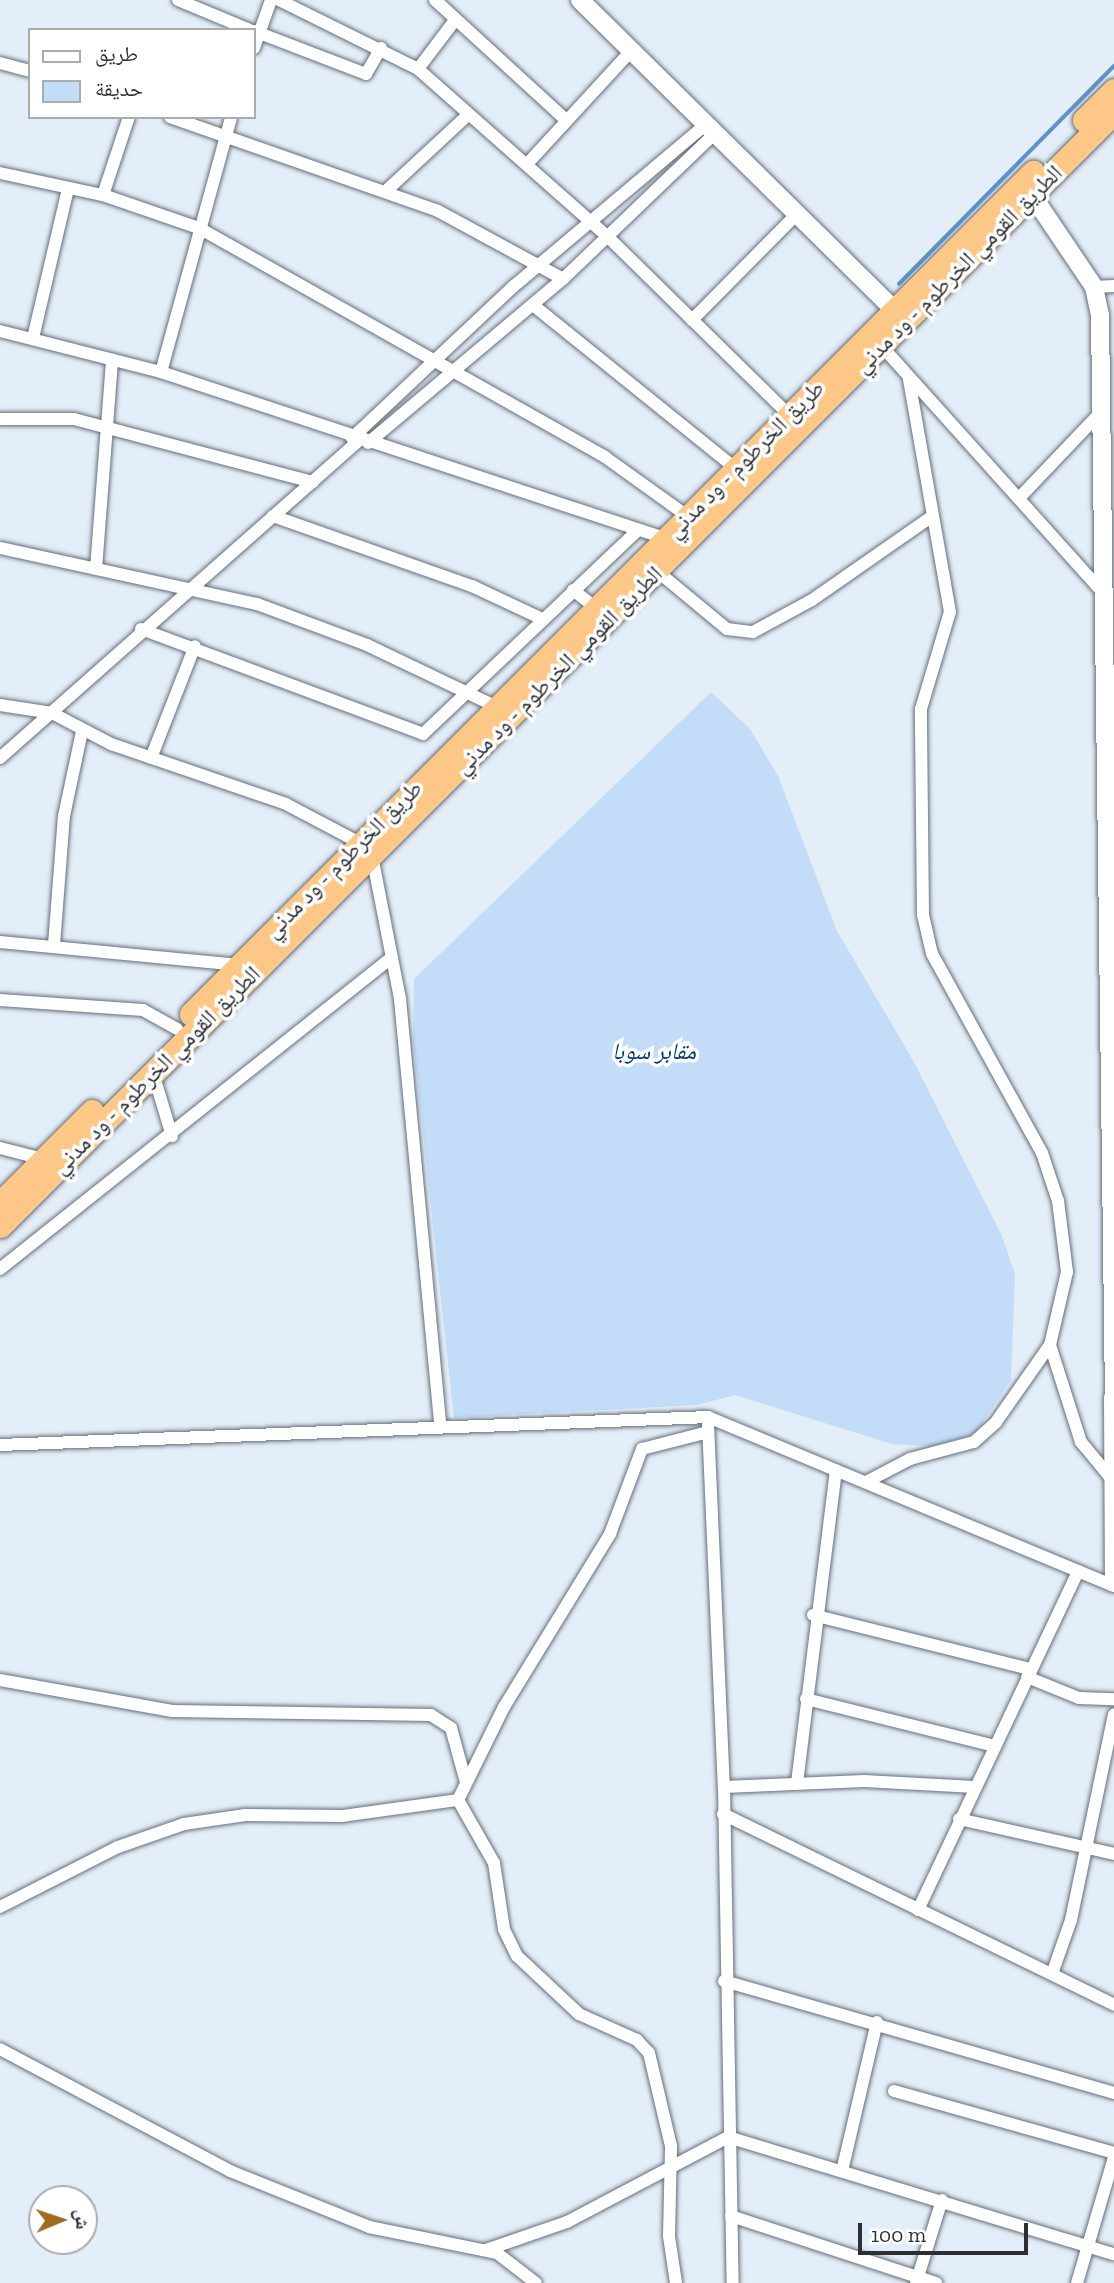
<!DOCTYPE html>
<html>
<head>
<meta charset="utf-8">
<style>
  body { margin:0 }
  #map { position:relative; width:1114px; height:2283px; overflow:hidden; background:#e4eef9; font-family:"Zilla Slab","Noto Naskh Arabic",serif }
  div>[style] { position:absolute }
  .green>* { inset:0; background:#c3dcf7 }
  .stream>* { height:3.5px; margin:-1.75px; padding:0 1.75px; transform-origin:1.75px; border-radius:1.75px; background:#5d93ca }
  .roads { filter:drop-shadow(0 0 2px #666f78) drop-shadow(0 0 2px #666f78) }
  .street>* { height:12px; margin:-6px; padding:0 6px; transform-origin:6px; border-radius:6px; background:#fff }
  .secondary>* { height:18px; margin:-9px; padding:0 9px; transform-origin:9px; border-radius:9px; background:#fff }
  .highway>* { height:23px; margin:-11.5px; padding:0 11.5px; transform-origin:11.5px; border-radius:11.5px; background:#fdc887 }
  span { translate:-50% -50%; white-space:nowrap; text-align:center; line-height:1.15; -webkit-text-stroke:7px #fff; paint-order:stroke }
  .street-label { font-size:23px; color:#2c3034 }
  .park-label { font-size:23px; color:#003e72; font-style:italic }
  .legend { position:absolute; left:28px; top:28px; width:228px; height:91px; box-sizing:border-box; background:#fff; border:2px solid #abacae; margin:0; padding:9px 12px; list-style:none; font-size:21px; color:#2c3034 }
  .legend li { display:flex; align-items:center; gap:14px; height:35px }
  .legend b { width:35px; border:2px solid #abacae }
  .north { position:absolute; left:28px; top:2185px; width:70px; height:70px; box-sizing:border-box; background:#fff; border:2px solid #abacae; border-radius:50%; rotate:88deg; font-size:19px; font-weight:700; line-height:28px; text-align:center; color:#2c3034 }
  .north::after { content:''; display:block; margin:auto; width:24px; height:32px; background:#9e6b21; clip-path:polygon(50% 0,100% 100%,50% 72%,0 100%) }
  .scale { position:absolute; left:858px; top:2223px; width:170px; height:32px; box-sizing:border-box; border:4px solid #2c3034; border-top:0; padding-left:9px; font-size:21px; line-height:24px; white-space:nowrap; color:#2c3034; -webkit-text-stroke:5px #fff; paint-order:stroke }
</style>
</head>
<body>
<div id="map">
  <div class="green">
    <i style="clip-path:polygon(711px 692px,750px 729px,778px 776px,837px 931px,914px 1062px,1002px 1236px,1015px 1274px,1011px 1380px,977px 1431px,948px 1447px,892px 1444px,735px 1395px,697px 1405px,454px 1418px,413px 1042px,414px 979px)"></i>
  </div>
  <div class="stream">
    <i style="left:899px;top:284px;width:306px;rotate:-45.4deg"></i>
  </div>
  <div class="roads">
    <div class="street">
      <i style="left:178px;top:0;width:78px;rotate:22.6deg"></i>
      <i style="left:279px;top:0;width:155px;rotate:26.4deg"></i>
      <i style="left:418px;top:69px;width:254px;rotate:41.5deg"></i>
      <i style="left:608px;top:237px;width:254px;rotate:44.5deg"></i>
      <i style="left:435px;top:0;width:178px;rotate:42.5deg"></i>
      <i style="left:254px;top:31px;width:120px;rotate:21deg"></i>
      <i style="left:366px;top:74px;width:30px;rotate:-60deg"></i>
      <i style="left:254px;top:48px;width:51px;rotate:-70.5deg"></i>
      <i style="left:0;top:63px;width:31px;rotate:15deg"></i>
      <i style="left:418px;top:69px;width:61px;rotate:-52.9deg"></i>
      <i style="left:170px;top:117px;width:284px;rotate:19.3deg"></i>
      <i style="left:438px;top:211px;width:142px;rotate:28.5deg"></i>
      <i style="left:528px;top:163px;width:152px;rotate:-47.4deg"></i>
      <i style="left:0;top:173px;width:105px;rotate:12.1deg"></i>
      <i style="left:103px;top:195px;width:102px;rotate:19deg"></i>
      <i style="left:199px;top:228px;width:466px;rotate:29.4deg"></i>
      <i style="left:605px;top:457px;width:101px;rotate:35.7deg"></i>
      <i style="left:386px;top:191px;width:113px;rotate:-42.9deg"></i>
      <i style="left:103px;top:195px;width:82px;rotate:-71.6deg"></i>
      <i style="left:1094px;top:287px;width:20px;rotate:-3deg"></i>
      <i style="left:533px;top:305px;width:261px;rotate:38.9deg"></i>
      <i style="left:692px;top:320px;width:148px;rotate:-45.3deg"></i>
      <i style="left:0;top:331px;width:166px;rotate:14.3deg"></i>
      <i style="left:161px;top:372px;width:530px;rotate:18.26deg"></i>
      <i style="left:33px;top:338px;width:153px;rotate:-76.8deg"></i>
      <i style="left:878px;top:342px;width:338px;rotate:48.1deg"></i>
      <i style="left:161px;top:372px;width:264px;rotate:-74.6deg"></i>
      <i style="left:0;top:419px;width:74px"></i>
      <i style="left:74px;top:419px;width:247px;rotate:14.8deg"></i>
      <i style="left:352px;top:438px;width:222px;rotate:-43.2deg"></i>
      <i style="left:514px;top:286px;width:248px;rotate:-40.1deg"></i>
      <i style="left:368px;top:443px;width:255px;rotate:-40.1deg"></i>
      <i style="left:563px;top:279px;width:208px;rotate:-43.8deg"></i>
      <i style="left:1022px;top:495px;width:113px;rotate:-46.4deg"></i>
      <i style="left:273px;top:516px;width:211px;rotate:19.4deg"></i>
      <i style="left:472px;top:586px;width:75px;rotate:25.2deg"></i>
      <i style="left:0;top:548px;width:263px;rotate:12.3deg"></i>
      <i style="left:257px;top:604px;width:117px;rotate:20.4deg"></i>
      <i style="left:367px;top:645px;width:142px;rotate:25.5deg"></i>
      <i style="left:96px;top:569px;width:210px;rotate:-85.6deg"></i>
      <i style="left:657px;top:571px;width:91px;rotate:39.6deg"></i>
      <i style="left:727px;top:629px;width:26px;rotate:7deg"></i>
      <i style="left:753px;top:632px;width:67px;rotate:-28.5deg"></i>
      <i style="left:812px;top:600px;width:145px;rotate:-34.9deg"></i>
      <i style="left:573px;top:590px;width:28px;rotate:38deg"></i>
      <i style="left:141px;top:629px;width:301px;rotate:20.4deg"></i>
      <i style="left:423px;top:734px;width:295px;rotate:-43.5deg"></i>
      <i style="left:0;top:705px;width:53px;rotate:8.7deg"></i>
      <i style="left:52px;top:713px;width:67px;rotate:27.7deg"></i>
      <i style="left:111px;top:744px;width:185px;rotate:18.9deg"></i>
      <i style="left:286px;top:804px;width:84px;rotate:27.8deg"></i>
      <i style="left:0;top:758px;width:480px;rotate:-41.5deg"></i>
      <i style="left:151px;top:758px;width:120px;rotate:-68.6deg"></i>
      <i style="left:372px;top:856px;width:146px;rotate:78.9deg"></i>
      <i style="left:400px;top:999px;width:428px;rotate:84.6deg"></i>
      <i style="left:0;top:942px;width:238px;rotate:5.5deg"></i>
      <i style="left:54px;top:945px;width:129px;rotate:-85.6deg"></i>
      <i style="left:64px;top:816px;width:87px;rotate:-78deg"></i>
      <i style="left:0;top:1000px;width:143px;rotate:4deg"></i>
      <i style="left:143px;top:1010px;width:39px;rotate:29deg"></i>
      <i style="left:153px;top:1073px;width:66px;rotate:73.2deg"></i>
      <i style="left:0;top:1148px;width:44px;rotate:14.3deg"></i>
      <i style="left:0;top:1269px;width:496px;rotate:-38.5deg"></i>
      <i style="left:1050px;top:1345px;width:102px;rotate:72.3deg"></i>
      <i style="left:1081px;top:1442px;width:45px;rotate:50.4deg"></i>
      <i style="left:1110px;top:1397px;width:188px;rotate:89.7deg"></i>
      <i style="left:708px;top:1424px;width:363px;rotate:87.5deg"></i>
      <i style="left:724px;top:1787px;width:496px;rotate:89deg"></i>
      <i style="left:0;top:1445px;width:709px;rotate:-2.26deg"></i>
      <i style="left:708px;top:1417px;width:440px;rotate:22.6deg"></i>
      <i style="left:866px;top:1482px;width:50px;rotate:-27.6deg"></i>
      <i style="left:910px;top:1459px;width:66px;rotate:-14.9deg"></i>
      <i style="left:974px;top:1442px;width:30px;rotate:-42deg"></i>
      <i style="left:996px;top:1422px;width:94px;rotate:-55deg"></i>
      <i style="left:1050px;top:1345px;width:75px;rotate:-76.9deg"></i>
      <i style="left:1067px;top:1272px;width:72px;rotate:-97.2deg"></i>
      <i style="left:1058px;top:1201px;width:51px;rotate:-108.4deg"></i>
      <i style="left:1042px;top:1153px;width:227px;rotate:-118.9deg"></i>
      <i style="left:932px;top:954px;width:40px;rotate:-103deg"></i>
      <i style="left:923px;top:915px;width:206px;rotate:-90.6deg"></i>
      <i style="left:921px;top:709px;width:101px;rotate:-73.4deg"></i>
      <i style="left:950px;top:612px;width:237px;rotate:-100deg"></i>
      <i style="left:813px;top:1615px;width:224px;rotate:14deg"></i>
      <i style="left:1027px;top:1677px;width:56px;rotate:22deg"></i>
      <i style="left:1079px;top:1698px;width:35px;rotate:2deg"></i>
      <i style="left:0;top:1680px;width:175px;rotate:10.2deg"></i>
      <i style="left:172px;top:1711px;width:259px;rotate:0.9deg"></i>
      <i style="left:431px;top:1715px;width:24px;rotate:33deg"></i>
      <i style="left:451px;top:1728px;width:53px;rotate:74.6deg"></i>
      <i style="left:806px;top:1699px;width:195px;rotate:14deg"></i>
      <i style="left:797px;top:1783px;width:315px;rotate:-82.9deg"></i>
      <i style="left:724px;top:1787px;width:140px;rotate:-2.5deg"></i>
      <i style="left:864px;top:1781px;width:111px;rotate:3.1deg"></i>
      <i style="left:723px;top:1814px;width:435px;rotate:26deg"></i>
      <i style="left:959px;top:1819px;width:159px;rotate:12.7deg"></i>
      <i style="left:0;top:1907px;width:132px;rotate:-27deg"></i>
      <i style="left:118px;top:1847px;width:70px;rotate:-19.2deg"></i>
      <i style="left:184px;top:1824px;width:62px;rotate:-8.4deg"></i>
      <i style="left:245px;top:1815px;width:97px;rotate:0.6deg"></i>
      <i style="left:342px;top:1816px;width:117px;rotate:-7.9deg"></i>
      <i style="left:918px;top:1910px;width:375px;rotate:-64.7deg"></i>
      <i style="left:1052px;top:1974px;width:57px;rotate:-70.6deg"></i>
      <i style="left:1071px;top:1920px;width:210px;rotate:-78.2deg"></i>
      <i style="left:724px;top:1981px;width:406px;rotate:16deg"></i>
      <i style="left:0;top:2049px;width:260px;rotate:27.9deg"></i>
      <i style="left:230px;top:2171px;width:150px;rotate:21.9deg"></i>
      <i style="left:369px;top:2227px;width:131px;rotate:11.5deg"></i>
      <i style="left:497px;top:2253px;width:49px;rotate:37.6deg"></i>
      <i style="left:894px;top:2091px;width:229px;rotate:15.7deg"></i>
      <i style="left:842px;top:2171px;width:153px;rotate:-76.8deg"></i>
      <i style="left:731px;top:2216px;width:216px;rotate:18.1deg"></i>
      <i style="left:486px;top:2250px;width:86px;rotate:-19.1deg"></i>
      <i style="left:567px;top:2222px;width:182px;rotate:-27.8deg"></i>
      <i style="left:728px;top:2137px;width:403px;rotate:16.9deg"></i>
      <i style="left:676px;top:2283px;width:48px;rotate:-98.5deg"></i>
      <i style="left:669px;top:2236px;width:90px;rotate:-88.7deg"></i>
      <i style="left:671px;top:2146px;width:96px;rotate:-103.3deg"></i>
      <i style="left:649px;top:2053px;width:18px;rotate:-133deg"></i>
      <i style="left:637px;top:2040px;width:64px;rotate:-155.9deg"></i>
      <i style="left:579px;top:2014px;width:85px;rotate:-136.9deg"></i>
      <i style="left:517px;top:1956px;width:30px;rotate:-116deg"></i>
      <i style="left:504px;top:1929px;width:67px;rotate:-98.6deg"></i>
      <i style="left:494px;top:1863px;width:73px;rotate:-119.7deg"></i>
      <i style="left:458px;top:1800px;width:104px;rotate:-63.7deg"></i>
      <i style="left:504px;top:1707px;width:203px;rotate:-58.5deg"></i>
      <i style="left:610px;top:1534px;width:91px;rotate:-69.4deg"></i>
      <i style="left:642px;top:1449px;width:68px;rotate:-14.4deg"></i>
      <i style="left:916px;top:2283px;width:87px;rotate:-72.6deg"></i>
      <i style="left:1077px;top:2283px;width:131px;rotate:-73.6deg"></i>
    </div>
    <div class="secondary">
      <i style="left:580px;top:0;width:455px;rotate:44.6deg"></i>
      <i style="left:1032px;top:195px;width:111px;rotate:56deg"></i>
      <i style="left:1094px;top:287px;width:29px;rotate:78deg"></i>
      <i style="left:1100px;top:315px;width:1082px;rotate:89.26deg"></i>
    </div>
    <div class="highway">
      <i style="left:1084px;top:120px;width:42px;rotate:-45deg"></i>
      <i style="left:191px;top:1014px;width:1191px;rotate:-45deg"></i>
      <i style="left:0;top:1203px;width:130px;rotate:-45deg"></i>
      <i style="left:0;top:1226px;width:1575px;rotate:-45deg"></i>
    </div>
  </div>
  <div class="street-label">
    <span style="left:958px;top:269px;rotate:-45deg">الطريق القومي الخرطوم - ود مدني</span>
    <span style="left:745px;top:459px;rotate:-45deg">طريق الخرطوم - ود مدني</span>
    <span style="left:558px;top:670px;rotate:-45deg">الطريق القومي الخرطوم - ود مدني</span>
    <span style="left:343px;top:859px;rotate:-45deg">طريق الخرطوم - ود مدني</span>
    <span style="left:156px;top:1070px;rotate:-45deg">الطريق القومي الخرطوم - ود مدني</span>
  </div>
  <div class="park-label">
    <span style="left:654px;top:1051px">مقابر سوبا</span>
  </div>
  <ul class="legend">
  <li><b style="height:9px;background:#fff"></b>طريق</li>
  <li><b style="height:19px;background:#c3dcf7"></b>حديقة</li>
  </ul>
  <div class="north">ش</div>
  <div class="scale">100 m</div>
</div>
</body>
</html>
